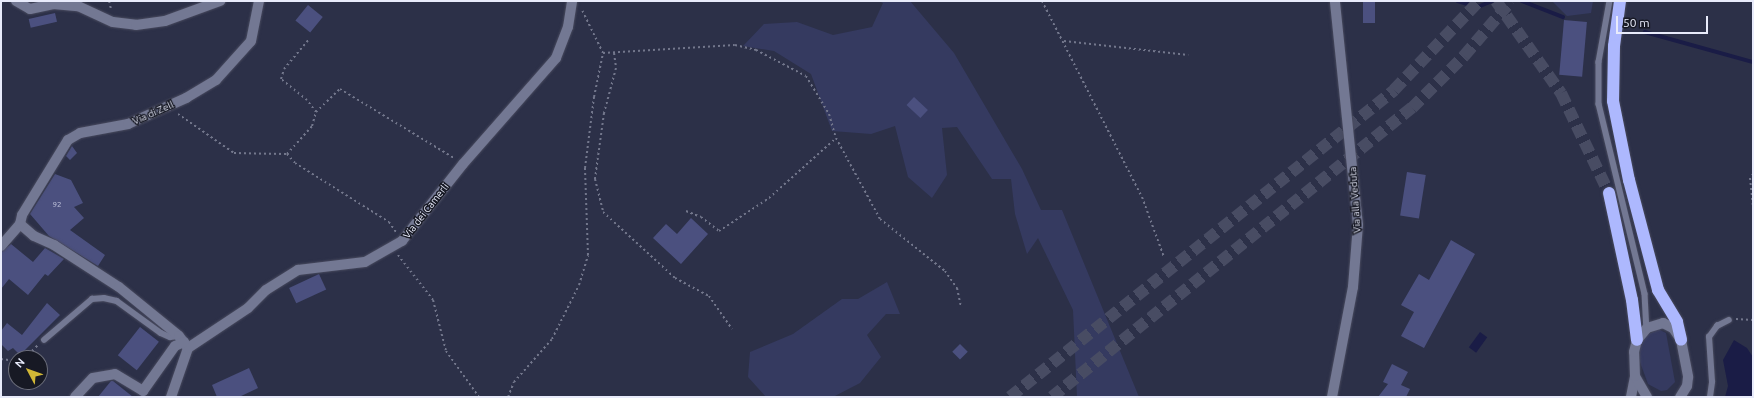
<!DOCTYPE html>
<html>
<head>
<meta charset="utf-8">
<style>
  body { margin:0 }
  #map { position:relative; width:1754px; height:398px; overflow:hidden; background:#2c3048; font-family:Ubuntu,sans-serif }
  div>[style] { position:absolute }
  .green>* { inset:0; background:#353a60 }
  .water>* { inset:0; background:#1a1c46; transform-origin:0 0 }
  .stream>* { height:3.5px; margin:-1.75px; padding:0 1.75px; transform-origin:1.75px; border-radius:1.75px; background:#1a1c46 }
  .building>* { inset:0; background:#4b507f; transform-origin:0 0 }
  .highway-tunnel>* { height:12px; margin-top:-6px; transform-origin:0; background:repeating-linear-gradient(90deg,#484c63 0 12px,transparent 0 18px) }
  .path>* { height:2px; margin-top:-1px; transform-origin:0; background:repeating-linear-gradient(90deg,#73778c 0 2px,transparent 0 5px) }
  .roads { filter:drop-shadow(0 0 1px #484a5e) drop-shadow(0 0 1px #484a5e) }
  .lane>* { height:5.5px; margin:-2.75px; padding:0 2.75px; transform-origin:2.75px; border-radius:2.75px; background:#737893 }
  .street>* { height:10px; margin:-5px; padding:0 5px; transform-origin:5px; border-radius:5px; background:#737893 }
  .secondary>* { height:10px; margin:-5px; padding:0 5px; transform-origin:5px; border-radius:5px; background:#737893 }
  .highway>* { height:12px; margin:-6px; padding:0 6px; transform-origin:6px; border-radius:6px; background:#adb8fe }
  span { translate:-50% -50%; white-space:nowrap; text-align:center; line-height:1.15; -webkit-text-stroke:3px #171924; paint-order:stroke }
  .number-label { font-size:8px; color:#c1c4dc }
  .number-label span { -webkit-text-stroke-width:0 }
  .street-label { font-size:10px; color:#e8ebfb }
  .frame { position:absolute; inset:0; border:2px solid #e8ebfb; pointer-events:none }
  .north { position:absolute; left:8px; top:350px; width:40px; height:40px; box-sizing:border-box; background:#171924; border:1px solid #6b6d7a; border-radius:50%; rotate:311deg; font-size:11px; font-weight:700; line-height:16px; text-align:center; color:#e8ebfb }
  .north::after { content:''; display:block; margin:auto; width:14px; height:18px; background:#d1b736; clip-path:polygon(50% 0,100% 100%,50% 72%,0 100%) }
  .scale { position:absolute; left:1616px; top:16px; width:92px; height:18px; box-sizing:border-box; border:2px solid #e8ebfb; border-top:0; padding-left:5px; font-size:12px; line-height:14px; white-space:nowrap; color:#e8ebfb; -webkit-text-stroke:3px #171924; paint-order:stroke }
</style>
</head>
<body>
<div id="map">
  <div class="green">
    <i style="clip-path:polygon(879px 1px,910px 1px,954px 53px,1022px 169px,1041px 210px,1062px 210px,1139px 397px,1077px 397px,1073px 310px,1038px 238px,1027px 254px,1015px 214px,1011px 179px,992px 179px,957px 127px,942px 128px,947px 175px,932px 198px,908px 177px,895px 126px,871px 134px,832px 131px,811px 74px,774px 51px,743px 46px,764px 24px,797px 22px,833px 35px,872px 27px,883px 3px)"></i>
    <i style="clip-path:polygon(1552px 1px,1593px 1px,1591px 13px,1567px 16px)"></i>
    <i style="clip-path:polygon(887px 282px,900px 314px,886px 314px,867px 335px,881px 357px,860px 383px,833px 397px,766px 397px,748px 377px,750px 352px,793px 334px,842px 299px,858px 299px)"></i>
    <i style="clip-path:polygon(1658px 329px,1666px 333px,1675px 382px,1667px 390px,1661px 391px,1648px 384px,1640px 362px,1640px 346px,1645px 336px)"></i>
  </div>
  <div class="water">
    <i style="left:1480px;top:332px;width:9px;height:19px;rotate:36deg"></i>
    <i style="clip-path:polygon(1734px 340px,1747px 348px,1753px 357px,1753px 397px,1725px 397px,1728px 386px,1723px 360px)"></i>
  </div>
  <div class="stream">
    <i style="left:1458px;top:1px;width:21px;rotate:17deg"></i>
    <i style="left:1478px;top:7px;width:15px;rotate:-23deg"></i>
    <i style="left:1522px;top:1px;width:44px;rotate:21.3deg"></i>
    <i style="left:1645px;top:32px;width:112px;rotate:15.5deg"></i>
  </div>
  <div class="building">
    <i style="left:1363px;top:1px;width:12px;height:22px"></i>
    <i style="left:308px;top:5px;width:19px;height:20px;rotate:39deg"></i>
    <i style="left:55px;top:13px;width:9px;height:27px;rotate:77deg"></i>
    <i style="left:1564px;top:20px;width:23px;height:55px;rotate:5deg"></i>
    <i style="left:914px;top:97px;width:19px;height:11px;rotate:43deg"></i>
    <i style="clip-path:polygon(72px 146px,77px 153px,70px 160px,66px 156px)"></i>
    <i style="left:1407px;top:172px;width:19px;height:44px;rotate:9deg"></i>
    <i style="clip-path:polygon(55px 174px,71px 180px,83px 203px,74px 207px,84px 218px,70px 230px,105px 255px,98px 266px,49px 236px,30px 214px)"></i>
    <i style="clip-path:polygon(691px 218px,708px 234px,681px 264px,653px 238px,666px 224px,677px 234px)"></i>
    <i style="clip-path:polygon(1451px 240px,1475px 254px,1424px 348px,1401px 336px,1414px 312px,1401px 305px,1419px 274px,1429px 280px)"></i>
    <i style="clip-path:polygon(11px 244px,33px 262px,45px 248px,64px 259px,48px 276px,45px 274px,28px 295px,9px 279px,1px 289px,1px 252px)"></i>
    <i style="left:319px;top:274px;width:17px;height:33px;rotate:65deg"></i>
    <i style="clip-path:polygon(47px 303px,60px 315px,20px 355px,13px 348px,8px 351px,1px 344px,1px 331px,7px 323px,22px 335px)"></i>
    <i style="left:140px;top:327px;width:24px;height:36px;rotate:38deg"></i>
    <i style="left:960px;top:344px;width:11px;height:11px;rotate:45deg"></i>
    <i style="clip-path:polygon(1392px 364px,1408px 372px,1401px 385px,1410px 389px,1406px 397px,1378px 397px,1388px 384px,1383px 382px)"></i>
    <i style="clip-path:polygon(249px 368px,258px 388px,239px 397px,217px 397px,212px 385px)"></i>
    <i style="clip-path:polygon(111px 381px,113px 381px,133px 397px,98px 397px)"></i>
  </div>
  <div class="highway-tunnel">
    <i style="left:1496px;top:1px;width:113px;rotate:54.8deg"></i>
    <i style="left:1561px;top:93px;width:111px;rotate:64.4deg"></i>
    <i style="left:1010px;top:397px;width:492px;rotate:-38.6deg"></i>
    <i style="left:1394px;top:90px;width:123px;rotate:-46.3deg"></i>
    <i style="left:1052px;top:397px;width:462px;rotate:-38.8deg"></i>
    <i style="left:1412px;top:108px;width:74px;rotate:-45deg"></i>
    <i style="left:1464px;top:56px;width:72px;rotate:-49.5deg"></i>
  </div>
  <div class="path">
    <i style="left:109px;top:1px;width:8px;rotate:76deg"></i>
    <i style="left:1042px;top:1px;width:220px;rotate:63deg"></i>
    <i style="left:1142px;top:197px;width:64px;rotate:69.9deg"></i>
    <i style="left:1064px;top:41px;width:125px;rotate:6.4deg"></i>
    <i style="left:603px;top:53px;width:132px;rotate:-3.5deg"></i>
    <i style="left:735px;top:45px;width:22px;rotate:13deg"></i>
    <i style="left:756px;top:50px;width:56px;rotate:27.5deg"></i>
    <i style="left:806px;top:76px;width:44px;rotate:58.8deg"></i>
    <i style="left:829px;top:114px;width:25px;rotate:74deg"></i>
    <i style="left:836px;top:138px;width:92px;rotate:61.5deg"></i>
    <i style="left:880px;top:219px;width:83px;rotate:38.7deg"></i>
    <i style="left:945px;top:271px;width:21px;rotate:55deg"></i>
    <i style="left:957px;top:288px;width:19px;rotate:78deg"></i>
    <i style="left:614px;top:53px;width:15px;rotate:82deg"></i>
    <i style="left:616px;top:68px;width:47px;rotate:104.9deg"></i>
    <i style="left:604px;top:113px;width:67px;rotate:97.8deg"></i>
    <i style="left:595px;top:179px;width:34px;rotate:76deg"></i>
    <i style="left:603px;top:212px;width:98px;rotate:42.5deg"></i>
    <i style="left:675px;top:278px;width:38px;rotate:28deg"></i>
    <i style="left:709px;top:296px;width:40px;rotate:55.1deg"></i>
    <i style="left:316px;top:112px;width:33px;rotate:-44deg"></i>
    <i style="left:340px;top:89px;width:133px;rotate:31.2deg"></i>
    <i style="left:178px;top:114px;width:68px;rotate:34.9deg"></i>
    <i style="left:234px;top:153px;width:53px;rotate:1.1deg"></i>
    <i style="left:287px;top:154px;width:38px;rotate:-48deg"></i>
    <i style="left:312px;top:126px;width:15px;rotate:-74deg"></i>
    <i style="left:316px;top:112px;width:15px;rotate:-127deg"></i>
    <i style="left:307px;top:100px;width:33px;rotate:-141deg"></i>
    <i style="left:281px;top:79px;width:10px;rotate:-73deg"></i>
    <i style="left:284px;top:69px;width:39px;rotate:-50deg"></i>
    <i style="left:287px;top:154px;width:12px;rotate:48deg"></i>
    <i style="left:295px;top:163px;width:111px;rotate:32.1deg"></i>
    <i style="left:389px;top:222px;width:12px;rotate:55deg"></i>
    <i style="left:1753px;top:174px;width:5px;rotate:127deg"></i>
    <i style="left:1750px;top:178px;width:27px;rotate:84deg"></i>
    <i style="left:686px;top:211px;width:16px;rotate:22deg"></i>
    <i style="left:701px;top:217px;width:23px;rotate:38deg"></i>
    <i style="left:719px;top:231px;width:60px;rotate:-33.4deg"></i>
    <i style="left:769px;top:198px;width:90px;rotate:-41.8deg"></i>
    <i style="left:398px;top:255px;width:57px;rotate:52.1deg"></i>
    <i style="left:433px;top:300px;width:53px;rotate:75.7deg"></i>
    <i style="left:446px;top:351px;width:57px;rotate:54.3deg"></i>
    <i style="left:1736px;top:319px;width:17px;rotate:3deg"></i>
    <i style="left:25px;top:358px;width:18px;rotate:-45deg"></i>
    <i style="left:1px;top:359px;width:15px;rotate:8deg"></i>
    <i style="left:508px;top:397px;width:16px;rotate:-68deg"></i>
    <i style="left:514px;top:382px;width:57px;rotate:-48.5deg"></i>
    <i style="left:552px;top:339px;width:60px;rotate:-63.4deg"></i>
    <i style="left:579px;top:285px;width:31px;rotate:-73deg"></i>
    <i style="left:588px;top:255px;width:87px;rotate:-92deg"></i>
    <i style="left:585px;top:168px;width:72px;rotate:-82.8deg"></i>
    <i style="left:594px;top:97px;width:45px;rotate:-78.4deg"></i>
    <i style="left:603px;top:53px;width:48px;rotate:-116deg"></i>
  </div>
  <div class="roads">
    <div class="lane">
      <i style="left:1610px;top:1px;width:62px;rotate:100.2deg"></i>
      <i style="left:1599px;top:62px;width:42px;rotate:90deg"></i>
      <i style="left:1599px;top:104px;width:195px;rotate:76.4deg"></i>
      <i style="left:1645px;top:294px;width:34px;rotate:87deg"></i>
      <i style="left:44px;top:340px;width:63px;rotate:-40.5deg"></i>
      <i style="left:92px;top:299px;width:12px;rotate:-5deg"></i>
      <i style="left:104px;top:298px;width:13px;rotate:13deg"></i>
      <i style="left:117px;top:301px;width:54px;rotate:36deg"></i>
      <i style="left:161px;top:333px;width:10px;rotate:24deg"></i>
      <i style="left:170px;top:337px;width:8px;rotate:-7deg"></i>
      <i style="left:1710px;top:397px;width:15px;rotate:-82deg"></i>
      <i style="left:1712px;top:382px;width:45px;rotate:-93.8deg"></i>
      <i style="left:1709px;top:337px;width:14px;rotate:-54deg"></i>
      <i style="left:1717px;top:326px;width:13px;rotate:-27deg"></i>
    </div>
    <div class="street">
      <i style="left:16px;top:1px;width:16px;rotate:30deg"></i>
      <i style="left:30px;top:9px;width:24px;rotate:-12deg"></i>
      <i style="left:53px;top:4px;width:25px;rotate:5deg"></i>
      <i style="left:78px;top:6px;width:38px;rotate:25deg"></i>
      <i style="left:113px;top:22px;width:23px;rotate:7deg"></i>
      <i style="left:136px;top:25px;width:29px;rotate:-8deg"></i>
      <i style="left:165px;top:21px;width:59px;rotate:-20deg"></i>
      <i style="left:20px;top:224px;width:18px;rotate:41deg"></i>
      <i style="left:34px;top:236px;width:22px;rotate:24deg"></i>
      <i style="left:54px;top:245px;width:77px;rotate:32.9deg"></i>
      <i style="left:119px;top:287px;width:77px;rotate:39.2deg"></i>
      <i style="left:179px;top:336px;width:15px;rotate:53deg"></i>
      <i style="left:188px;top:348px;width:52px;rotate:109.1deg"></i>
      <i style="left:1px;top:246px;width:29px;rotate:-49deg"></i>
      <i style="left:20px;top:224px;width:9px;rotate:-77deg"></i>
      <i style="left:22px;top:215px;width:88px;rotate:-58.5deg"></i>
      <i style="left:68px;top:140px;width:14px;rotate:-30deg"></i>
      <i style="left:80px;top:133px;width:49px;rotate:-10.6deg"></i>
      <i style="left:128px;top:124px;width:64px;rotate:-24.1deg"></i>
      <i style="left:186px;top:98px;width:35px;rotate:-31deg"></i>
      <i style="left:216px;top:80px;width:52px;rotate:-48.1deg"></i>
      <i style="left:251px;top:41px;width:41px;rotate:-78.7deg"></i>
      <i style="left:188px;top:348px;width:72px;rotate:-33.7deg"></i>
      <i style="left:248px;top:308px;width:25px;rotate:-45deg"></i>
      <i style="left:266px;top:290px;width:38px;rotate:-32deg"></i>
      <i style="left:298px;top:270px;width:67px;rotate:-6.8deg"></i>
      <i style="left:365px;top:262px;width:43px;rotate:-29.6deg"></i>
      <i style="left:402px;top:241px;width:98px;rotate:-51.6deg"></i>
      <i style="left:463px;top:164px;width:141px;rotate:-48.7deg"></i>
      <i style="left:556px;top:58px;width:33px;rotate:-69deg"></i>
      <i style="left:568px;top:27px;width:26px;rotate:-81deg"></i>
      <i style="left:75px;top:397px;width:26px;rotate:-47deg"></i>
      <i style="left:93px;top:378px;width:22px;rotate:-10deg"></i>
      <i style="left:115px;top:374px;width:33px;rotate:31deg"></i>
      <i style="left:143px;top:391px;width:55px;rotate:-54.6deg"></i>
      <i style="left:175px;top:346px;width:10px;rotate:-24deg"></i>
    </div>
    <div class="secondary">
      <i style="left:1332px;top:397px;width:112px;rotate:-79.2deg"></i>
      <i style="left:1353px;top:287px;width:62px;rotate:-85.4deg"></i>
      <i style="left:1358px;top:225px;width:225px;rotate:-95.9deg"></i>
      <i style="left:1631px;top:397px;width:21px;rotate:-79deg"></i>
      <i style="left:1647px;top:397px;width:24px;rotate:-120deg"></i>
      <i style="left:1635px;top:376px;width:24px;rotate:-92deg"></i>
      <i style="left:1634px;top:352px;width:12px;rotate:-76deg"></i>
      <i style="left:1637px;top:340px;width:16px;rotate:-50deg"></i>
      <i style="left:1647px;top:328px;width:17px;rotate:-17deg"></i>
      <i style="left:1663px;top:323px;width:11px;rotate:27deg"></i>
      <i style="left:1673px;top:328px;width:14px;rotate:56deg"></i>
      <i style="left:1681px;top:340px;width:38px;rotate:79deg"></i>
      <i style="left:1688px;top:377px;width:9px;rotate:96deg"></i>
      <i style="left:1687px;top:386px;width:13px;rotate:122deg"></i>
    </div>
    <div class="highway">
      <i style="left:1620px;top:1px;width:45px;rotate:97.6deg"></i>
      <i style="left:1614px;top:46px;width:55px;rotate:91deg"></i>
      <i style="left:1613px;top:101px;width:81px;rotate:78.6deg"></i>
      <i style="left:1629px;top:180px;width:114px;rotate:75.2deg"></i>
      <i style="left:1658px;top:290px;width:37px;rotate:59deg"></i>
      <i style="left:1677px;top:322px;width:18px;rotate:77deg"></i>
      <i style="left:1609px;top:193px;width:109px;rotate:77.9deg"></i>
      <i style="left:1632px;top:300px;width:40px;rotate:82.9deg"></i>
    </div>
  </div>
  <div class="number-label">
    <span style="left:57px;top:205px">92</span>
  </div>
  <div class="street-label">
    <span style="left:153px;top:113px;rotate:-24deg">Via di Zell</span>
    <span style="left:1355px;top:200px;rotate:-94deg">Via alla Veduta</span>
    <span style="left:426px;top:211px;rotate:-52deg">Via dei Camerli</span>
  </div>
  <div class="frame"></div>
  <div class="north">N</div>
  <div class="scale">50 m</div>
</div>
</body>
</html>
